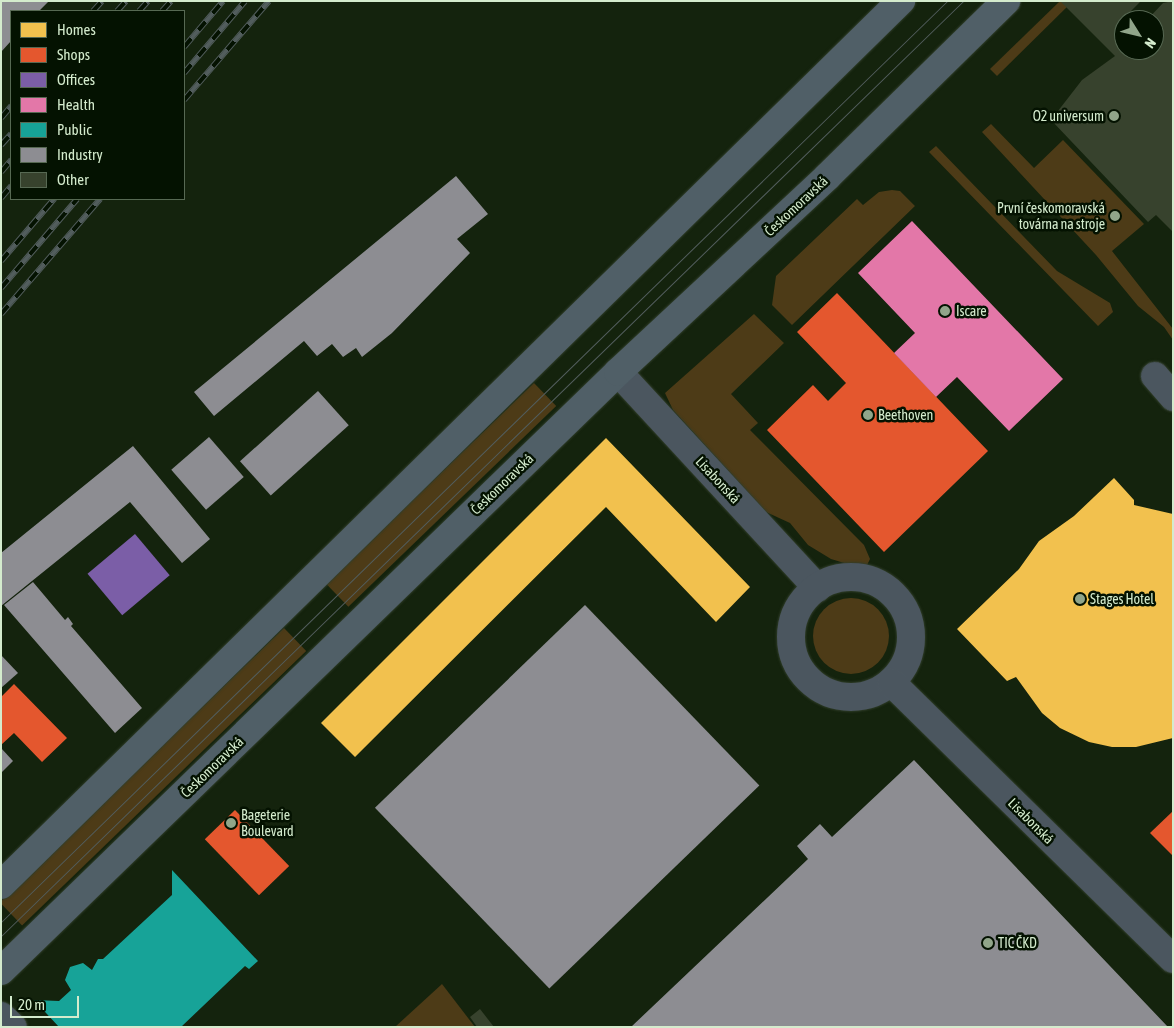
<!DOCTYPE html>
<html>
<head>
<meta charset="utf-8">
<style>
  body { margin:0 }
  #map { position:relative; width:1174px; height:1028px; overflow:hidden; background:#14230d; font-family:"Asap Condensed",sans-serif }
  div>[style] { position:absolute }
  .green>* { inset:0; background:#4d3b17; transform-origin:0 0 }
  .round { border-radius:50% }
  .homes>* { inset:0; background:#f2c14e }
  .shops>* { inset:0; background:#e4572e; transform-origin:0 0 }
  .offices>* { inset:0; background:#7b5ea7; transform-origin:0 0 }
  .health>* { inset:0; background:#e377a8 }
  .public>* { inset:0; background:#17a398 }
  .industry>* { inset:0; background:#8d8d92; transform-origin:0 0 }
  .building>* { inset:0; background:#37422d }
  .roads { filter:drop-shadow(0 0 1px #303d2a) drop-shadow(0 0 1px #303d2a) }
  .street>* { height:28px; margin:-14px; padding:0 14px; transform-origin:14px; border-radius:14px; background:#4b565f }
  .street>.ring { margin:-14px; padding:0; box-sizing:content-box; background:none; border:28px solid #4b565f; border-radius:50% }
  .primary>* { height:28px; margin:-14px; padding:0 14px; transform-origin:14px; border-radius:14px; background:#505f67 }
  .tram>* { height:1px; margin:-0.5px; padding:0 0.5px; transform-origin:0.5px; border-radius:0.5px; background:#525d5d }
  .rail>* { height:5.5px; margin-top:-2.75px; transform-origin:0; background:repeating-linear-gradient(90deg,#041201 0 11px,#525d5d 0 22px); box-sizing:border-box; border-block:1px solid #525d5d }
  .dots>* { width:14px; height:14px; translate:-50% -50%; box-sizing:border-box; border:2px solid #041201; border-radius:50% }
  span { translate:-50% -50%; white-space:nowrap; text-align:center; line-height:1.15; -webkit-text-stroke:5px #041201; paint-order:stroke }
  .poi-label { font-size:14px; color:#d4ebcd }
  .right { translate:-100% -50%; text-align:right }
  .left { translate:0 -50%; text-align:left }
  .street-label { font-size:14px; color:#d4ebcd }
  .frame { position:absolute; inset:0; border:2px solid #d4ebcd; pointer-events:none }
  .legend { position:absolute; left:10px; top:10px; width:175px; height:190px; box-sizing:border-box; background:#041201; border:1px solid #576953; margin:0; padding:6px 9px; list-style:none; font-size:15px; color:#d4ebcd }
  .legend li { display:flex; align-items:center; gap:10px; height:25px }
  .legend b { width:25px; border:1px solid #576953 }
  .north { position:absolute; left:1114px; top:10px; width:50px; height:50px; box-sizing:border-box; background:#041201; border:1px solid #576953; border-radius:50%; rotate:126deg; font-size:14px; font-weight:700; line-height:20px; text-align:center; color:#d4ebcd }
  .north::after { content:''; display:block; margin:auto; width:18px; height:22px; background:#91a58a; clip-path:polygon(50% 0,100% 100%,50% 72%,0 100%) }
  .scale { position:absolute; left:10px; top:996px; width:69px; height:22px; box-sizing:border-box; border:2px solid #d4ebcd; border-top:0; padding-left:6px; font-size:15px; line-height:18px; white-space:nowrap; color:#d4ebcd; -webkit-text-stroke:4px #041201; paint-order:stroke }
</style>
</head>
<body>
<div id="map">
  <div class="green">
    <i style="clip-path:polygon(1060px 1px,1073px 1px,997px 76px,990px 69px)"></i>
    <i style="clip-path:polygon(991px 124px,1034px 168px,1063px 140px,1144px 224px,1112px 251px,1173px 329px,1173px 340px,1164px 327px,1138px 306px,1096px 255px,982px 132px)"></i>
    <i style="clip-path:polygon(936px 146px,1057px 271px,1110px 303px,1113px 312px,1098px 326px,929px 152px)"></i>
    <i style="clip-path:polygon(892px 190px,900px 191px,915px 206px,792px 325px,772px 305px,776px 276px,857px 199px,863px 205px,879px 192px)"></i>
    <i style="clip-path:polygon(754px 314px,784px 343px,731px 394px,758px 423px,750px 430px,864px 545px,870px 559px,867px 565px,854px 566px,831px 559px,808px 545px,790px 523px,766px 512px,673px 410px,665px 393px)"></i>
    <i style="left:534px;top:383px;width:32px;height:289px;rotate:46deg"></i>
    <i class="round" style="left:813px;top:598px;width:76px;height:76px"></i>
    <i style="left:284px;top:628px;width:32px;height:395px;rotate:46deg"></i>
    <i style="clip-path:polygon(442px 984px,475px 1027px,395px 1027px)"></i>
  </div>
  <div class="homes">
    <i style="clip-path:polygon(606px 438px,750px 587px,716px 622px,606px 507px,355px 757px,321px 723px)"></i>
    <i style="clip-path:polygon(1114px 478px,1134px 500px,1134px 505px,1173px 514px,1173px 738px,1136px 747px,1112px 747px,1089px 742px,1060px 728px,1042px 713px,1016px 677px,1007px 681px,957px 629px,1019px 569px,1039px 541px,1074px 516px)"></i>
  </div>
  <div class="shops">
    <i style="clip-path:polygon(837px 293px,988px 451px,884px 552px,767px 430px,813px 385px,828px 401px,846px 383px,797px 332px)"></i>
    <i style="clip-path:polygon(14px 684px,67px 738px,42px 762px,14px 733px,1px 745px,1px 697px)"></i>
    <i style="left:235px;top:810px;width:78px;height:42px;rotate:46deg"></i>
    <i style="clip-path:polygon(1173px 811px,1173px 856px,1150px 833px)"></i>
  </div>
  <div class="offices">
    <i style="left:135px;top:534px;width:54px;height:62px;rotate:50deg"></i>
  </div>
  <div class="health">
    <i style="clip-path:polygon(912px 221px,1063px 379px,1009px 431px,957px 377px,936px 397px,894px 353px,915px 333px,858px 273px)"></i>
  </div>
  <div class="public">
    <i style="clip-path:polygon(172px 870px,258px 961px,249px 969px,245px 966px,181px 1027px,59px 1027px,34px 1000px,59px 1001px,71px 990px,65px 980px,70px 967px,83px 963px,92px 970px,98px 959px,103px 959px,172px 895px)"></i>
  </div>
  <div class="industry">
    <i style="clip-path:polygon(1px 1px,49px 1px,39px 11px,11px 11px,11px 41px,1px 52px)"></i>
    <i style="clip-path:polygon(456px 176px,488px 214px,457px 239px,470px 253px,392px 333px,362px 357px,356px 348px,343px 357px,332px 344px,317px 356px,304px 341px,214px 416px,194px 392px)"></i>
    <i style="left:318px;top:391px;width:46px;height:105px;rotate:48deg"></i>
    <i style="left:209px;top:437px;width:53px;height:50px;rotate:49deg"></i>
    <i style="clip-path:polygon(133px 446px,210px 539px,182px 563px,130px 502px,1px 606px,1px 553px)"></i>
    <i style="clip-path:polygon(33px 582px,65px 620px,68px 617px,73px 624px,71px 626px,142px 708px,115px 733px,4px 605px)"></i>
    <i style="left:585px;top:605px;width:251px;height:292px;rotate:46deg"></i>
    <i style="clip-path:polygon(1px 655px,18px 673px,1px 688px)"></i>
    <i style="clip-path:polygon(1px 748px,13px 761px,1px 773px)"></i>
    <i style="clip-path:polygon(914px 760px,1168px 1027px,631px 1027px,808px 859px,797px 846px,820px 824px,832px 837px)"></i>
  </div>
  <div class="building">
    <i style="clip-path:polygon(1060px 1px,1141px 1px,1123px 19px,1124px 50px,1154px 50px,1154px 20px,1147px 20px,1163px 3px,1173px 1px,1173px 232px,1156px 215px,1148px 222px,1051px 120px,1082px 80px,1115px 56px)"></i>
    <i style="clip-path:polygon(480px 1009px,494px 1027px,477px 1027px,470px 1017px)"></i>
  </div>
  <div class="roads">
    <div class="street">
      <i style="left:618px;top:372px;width:294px;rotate:47.3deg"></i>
      <i style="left:1155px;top:376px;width:28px;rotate:49deg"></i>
      <i class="ring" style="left:791px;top:577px;width:92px;height:92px"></i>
      <i style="left:891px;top:682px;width:395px;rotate:44.5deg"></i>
      <i style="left:1px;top:1016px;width:16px;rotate:43deg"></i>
    </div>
    <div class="primary">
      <i style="left:1px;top:885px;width:1262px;rotate:-44.49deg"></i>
      <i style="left:1px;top:971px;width:860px;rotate:-44.15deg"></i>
      <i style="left:618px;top:372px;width:287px;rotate:-43deg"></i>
      <i style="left:828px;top:176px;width:250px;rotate:-44.5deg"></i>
    </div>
  </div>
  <div class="tram">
    <i style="left:1px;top:922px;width:1320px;rotate:-44.23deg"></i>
    <i style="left:1px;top:936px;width:1342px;rotate:-44.18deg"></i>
  </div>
  <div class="rail">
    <i style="left:93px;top:11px;width:13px;rotate:-48deg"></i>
    <i style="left:117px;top:11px;width:13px;rotate:-48deg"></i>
    <i style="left:139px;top:11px;width:13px;rotate:-48deg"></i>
    <i style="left:162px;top:11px;width:13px;rotate:-48deg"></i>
    <i style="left:184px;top:47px;width:60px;rotate:-49.7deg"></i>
    <i style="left:184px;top:73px;width:94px;rotate:-49.7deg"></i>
    <i style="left:184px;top:100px;width:130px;rotate:-49.4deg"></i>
    <i style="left:1px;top:118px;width:16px;rotate:-50deg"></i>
    <i style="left:1px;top:145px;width:15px;rotate:-48deg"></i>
    <i style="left:1px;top:172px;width:16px;rotate:-50deg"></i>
    <i style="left:1px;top:198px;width:16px;rotate:-50deg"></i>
    <i style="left:1px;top:261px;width:82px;rotate:-49.5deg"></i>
    <i style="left:1px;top:288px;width:117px;rotate:-49.5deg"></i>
    <i style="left:1px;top:314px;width:152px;rotate:-49.3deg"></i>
  </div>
  <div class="dots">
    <i style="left:1114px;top:116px;background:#91a58a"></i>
    <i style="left:1115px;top:216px;background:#91a58a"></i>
    <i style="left:945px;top:311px;background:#91a58a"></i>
    <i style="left:868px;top:415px;background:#91a58a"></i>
    <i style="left:1080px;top:599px;background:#91a58a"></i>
    <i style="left:231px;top:823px;background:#91a58a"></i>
    <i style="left:988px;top:943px;background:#91a58a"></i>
  </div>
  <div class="poi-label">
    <span class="right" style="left:1104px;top:116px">O2 universum</span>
    <span class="right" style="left:1105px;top:216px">První českomoravská<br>továrna na stroje</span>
    <span class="left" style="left:956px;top:311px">Iscare</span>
    <span class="left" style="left:878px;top:415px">Beethoven</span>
    <span class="left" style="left:1090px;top:599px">Stages Hotel</span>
    <span class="left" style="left:241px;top:823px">Bageterie<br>Boulevard</span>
    <span class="left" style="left:998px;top:943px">TIC ČKD</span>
  </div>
  <div class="street-label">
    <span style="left:796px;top:206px;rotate:-43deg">Českomoravská</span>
    <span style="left:718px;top:480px;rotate:47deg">Lisabonská</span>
    <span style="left:502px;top:484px;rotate:-44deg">Českomoravská</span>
    <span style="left:212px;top:767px;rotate:-44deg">Českomoravská</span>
    <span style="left:1031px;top:821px;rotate:45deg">Lisabonská</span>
  </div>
  <div class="frame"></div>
  <ul class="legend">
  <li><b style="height:14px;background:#f2c14e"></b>Homes</li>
  <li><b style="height:14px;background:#e4572e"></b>Shops</li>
  <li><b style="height:14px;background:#7b5ea7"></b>Offices</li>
  <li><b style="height:14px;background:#e377a8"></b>Health</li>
  <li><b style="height:14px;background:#17a398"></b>Public</li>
  <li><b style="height:14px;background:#8d8d92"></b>Industry</li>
  <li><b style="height:14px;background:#37422d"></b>Other</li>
  </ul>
  <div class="north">N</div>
  <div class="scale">20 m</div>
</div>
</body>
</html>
